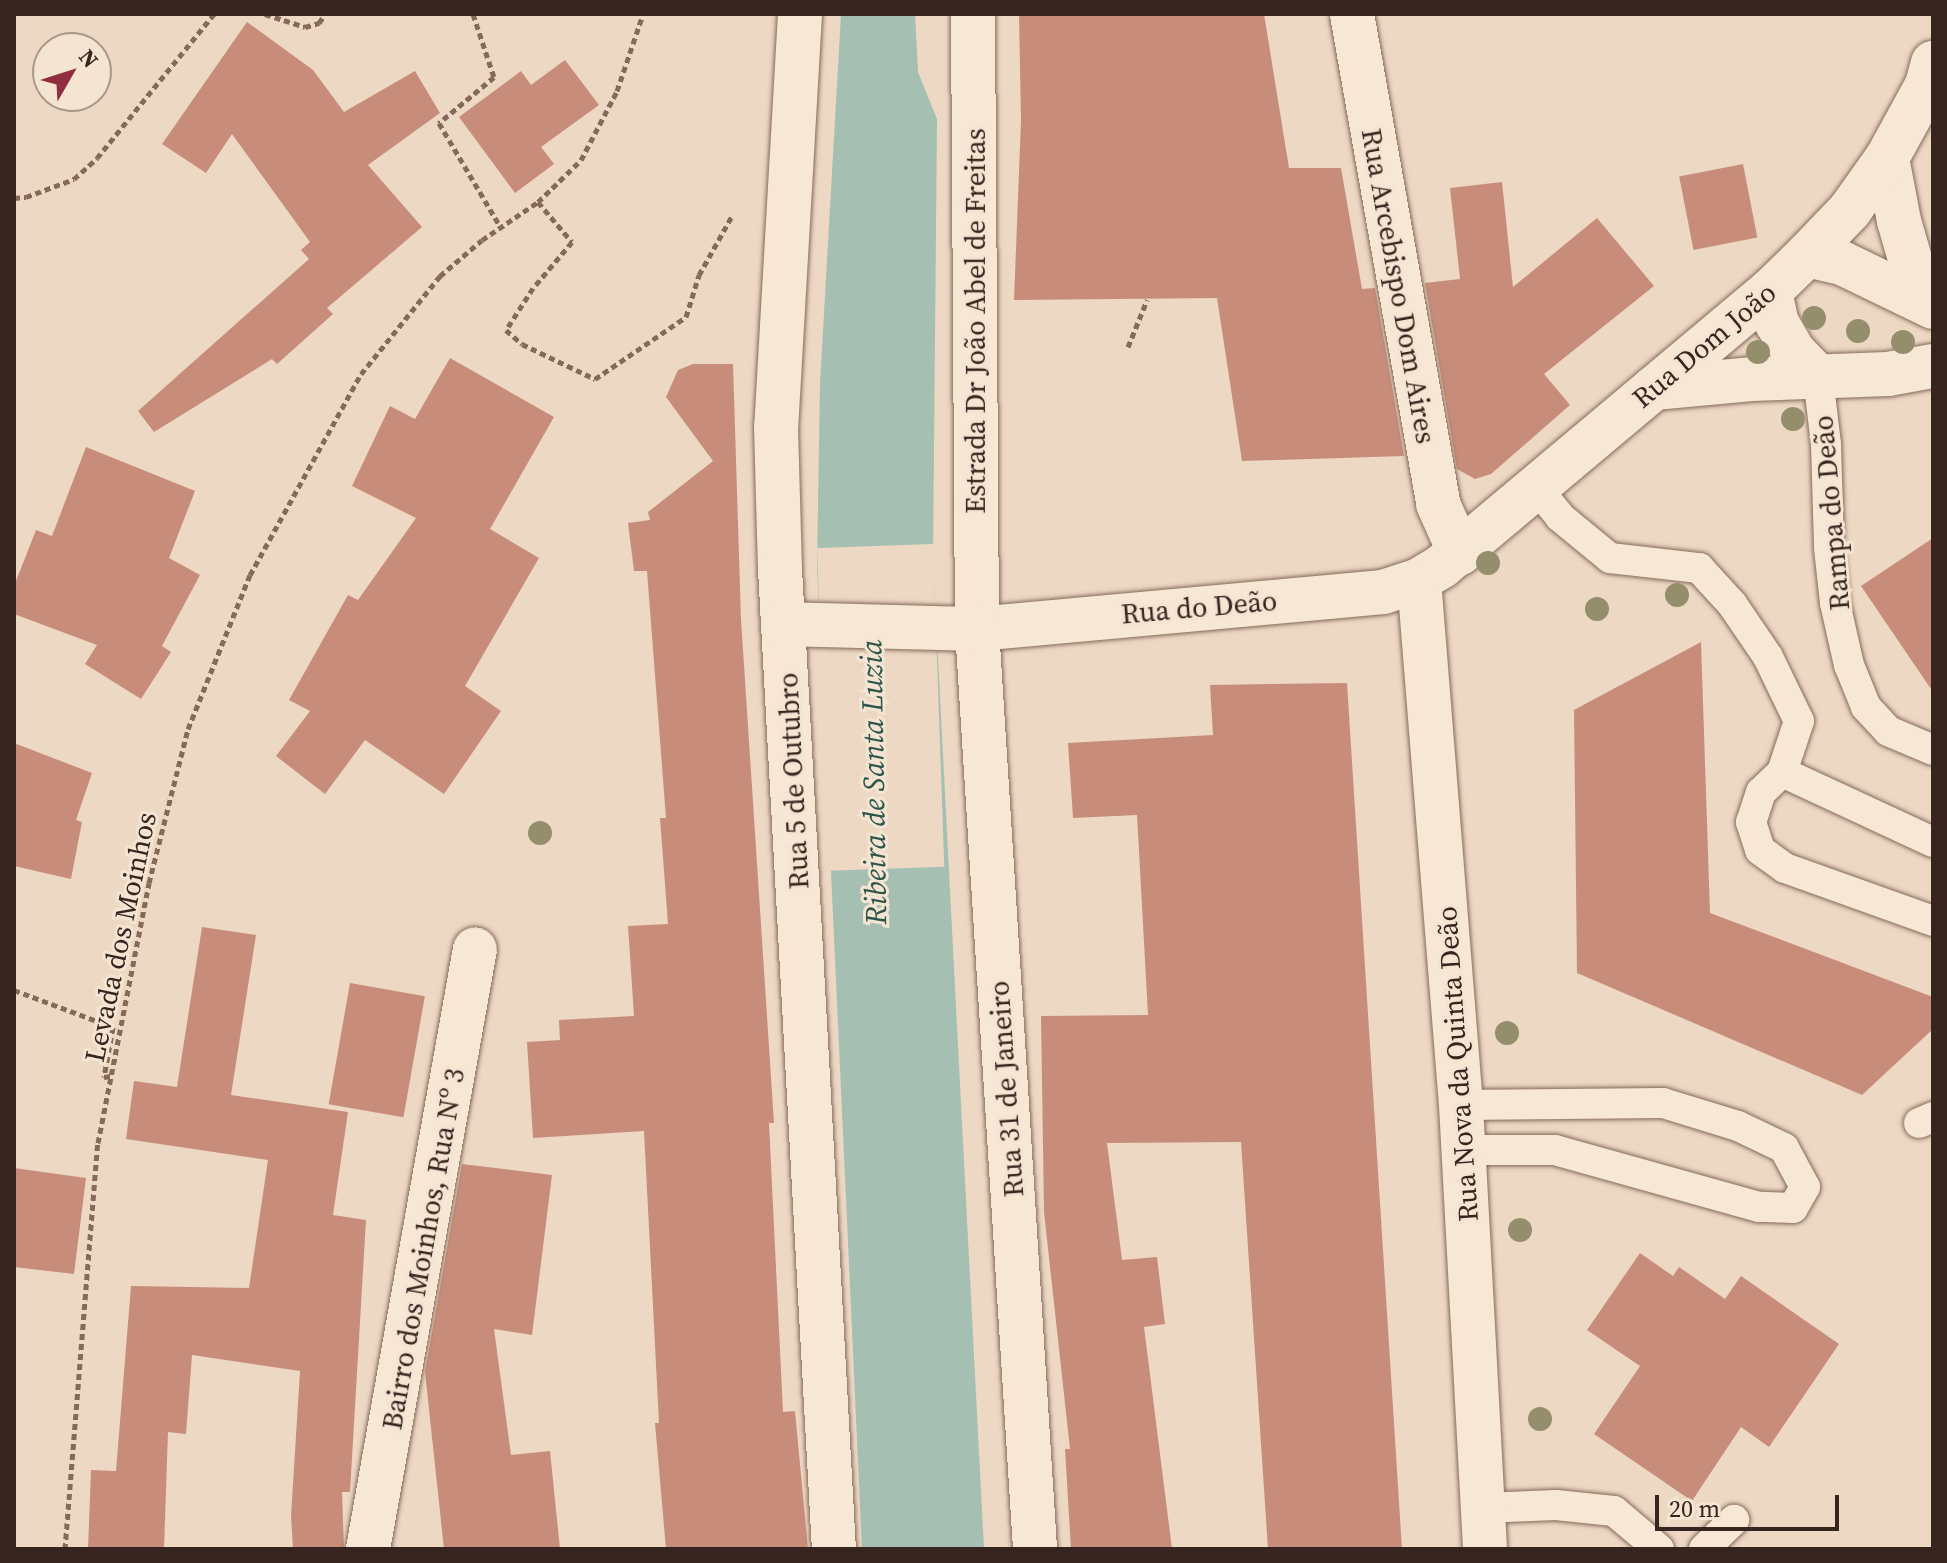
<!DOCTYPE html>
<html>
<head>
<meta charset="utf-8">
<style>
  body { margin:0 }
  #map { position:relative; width:1947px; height:1563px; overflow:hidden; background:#ecd8c3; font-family:"Source Serif 4",serif }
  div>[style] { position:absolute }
  .water>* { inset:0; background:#a5bfb3 }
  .pier>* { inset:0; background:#ecd8c3; transform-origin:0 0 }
  .building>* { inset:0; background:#c88d7a; transform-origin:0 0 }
  .path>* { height:5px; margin-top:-2.5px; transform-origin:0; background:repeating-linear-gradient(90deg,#856a5a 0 6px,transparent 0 10px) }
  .roads { filter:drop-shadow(0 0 2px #856a5a) drop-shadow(0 0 2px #856a5a) }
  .lane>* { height:30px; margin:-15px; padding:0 15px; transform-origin:15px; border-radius:15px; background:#f7e7d5 }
  .street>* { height:44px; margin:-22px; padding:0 22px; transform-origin:22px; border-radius:22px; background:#f7e7d5 }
  .secondary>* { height:44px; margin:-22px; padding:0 22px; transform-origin:22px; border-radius:22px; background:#f7e7d5 }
  .trees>* { width:24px; height:24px; margin:-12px; border-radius:50%; background:#958e6c }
  span { translate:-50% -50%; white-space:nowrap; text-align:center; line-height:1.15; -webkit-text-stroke:6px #f4e4d2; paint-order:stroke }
  .street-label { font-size:28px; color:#36251e }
  .water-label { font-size:30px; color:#2e554b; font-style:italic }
  .frame { position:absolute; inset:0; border:16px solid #36251e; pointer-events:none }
  .north { position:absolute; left:32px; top:32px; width:80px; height:80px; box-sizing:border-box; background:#f4e4d2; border:2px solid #a8988a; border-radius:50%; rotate:51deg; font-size:22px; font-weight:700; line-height:32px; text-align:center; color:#36251e }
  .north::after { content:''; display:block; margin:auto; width:28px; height:36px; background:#912d3f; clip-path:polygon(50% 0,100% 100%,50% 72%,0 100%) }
  .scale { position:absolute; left:1655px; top:1495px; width:184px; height:36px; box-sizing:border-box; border:4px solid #36251e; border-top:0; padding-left:10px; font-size:24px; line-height:28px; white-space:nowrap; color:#36251e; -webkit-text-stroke:6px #f4e4d2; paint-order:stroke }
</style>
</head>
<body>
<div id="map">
  <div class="water">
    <i style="clip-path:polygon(841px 14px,915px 14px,918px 72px,937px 119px,933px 561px,984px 1549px,862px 1549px,817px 566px,820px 384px)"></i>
  </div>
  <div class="pier">
    <i style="left:933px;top:544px;width:323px;height:116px;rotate:88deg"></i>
  </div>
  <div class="building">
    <i style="clip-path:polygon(1019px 14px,1264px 14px,1289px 168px,1341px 168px,1362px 289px,1375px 288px,1404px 456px,1242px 461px,1217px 298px,1014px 300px,1021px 121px)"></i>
    <i style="clip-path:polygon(247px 22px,313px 70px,344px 112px,415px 71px,440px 113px,368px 165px,422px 227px,327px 308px,333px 314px,277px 364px,272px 359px,154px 432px,138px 411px,309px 259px,301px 250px,310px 242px,232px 134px,206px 173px,162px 144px)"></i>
    <i style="clip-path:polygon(565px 60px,599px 105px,541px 147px,554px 164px,515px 193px,459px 117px,521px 71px,531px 85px)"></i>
    <i style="left:1743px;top:164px;width:75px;height:65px;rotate:79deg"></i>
    <i style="clip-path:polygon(1502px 182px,1513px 287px,1597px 218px,1654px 286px,1544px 374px,1570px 405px,1491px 474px,1475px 479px,1457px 469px,1425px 283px,1460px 279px,1450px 188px)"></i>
    <i style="clip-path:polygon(450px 358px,554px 417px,490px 529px,539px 558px,465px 686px,501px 711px,444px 794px,365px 740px,325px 794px,276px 756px,310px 711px,289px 700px,348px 595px,358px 600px,416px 518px,352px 486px,390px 406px,415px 419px)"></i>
    <i style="clip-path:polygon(693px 364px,733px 364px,741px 619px,774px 1123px,769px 1123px,783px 1412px,795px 1411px,808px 1549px,666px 1549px,655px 1423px,659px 1423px,644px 1131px,533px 1138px,527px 1042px,560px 1040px,559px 1020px,634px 1016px,628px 926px,668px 924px,660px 818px,666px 818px,647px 571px,634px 571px,628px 523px,650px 520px,648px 512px,713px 461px,666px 397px,678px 370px)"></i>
    <i style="clip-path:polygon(86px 447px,195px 491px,169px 558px,200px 575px,162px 646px,171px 652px,141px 699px,85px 664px,97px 645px,14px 614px,14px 586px,36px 530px,52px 536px)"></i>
    <i style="clip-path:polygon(1933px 538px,1933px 692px,1861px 586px)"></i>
    <i style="clip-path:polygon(1701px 642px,1710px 913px,1933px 997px,1933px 1029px,1862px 1095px,1577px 973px,1574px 710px)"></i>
    <i style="clip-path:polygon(1347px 683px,1402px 1549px,1268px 1549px,1241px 1142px,1107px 1143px,1122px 1260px,1157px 1257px,1165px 1324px,1144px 1327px,1172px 1549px,1071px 1549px,1065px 1449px,1070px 1449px,1044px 1212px,1041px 1016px,1148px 1015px,1137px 815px,1073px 818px,1068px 743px,1213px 735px,1210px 685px)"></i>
    <i style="clip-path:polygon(14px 743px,92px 773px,76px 820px,82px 822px,71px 879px,14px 866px)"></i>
    <i style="clip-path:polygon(202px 927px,256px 935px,231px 1095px,348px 1112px,333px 1215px,366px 1220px,350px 1492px,342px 1492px,344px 1549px,293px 1549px,291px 1516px,300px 1371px,192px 1355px,186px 1434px,168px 1432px,164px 1549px,88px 1549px,91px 1470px,116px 1471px,131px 1286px,249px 1288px,268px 1160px,126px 1139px,134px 1081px,177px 1087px)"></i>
    <i style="left:350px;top:983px;width:76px;height:123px;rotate:10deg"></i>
    <i style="clip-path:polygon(462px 1164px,552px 1175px,532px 1335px,494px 1329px,511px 1455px,550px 1451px,560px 1549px,444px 1549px,425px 1372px)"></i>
    <i style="clip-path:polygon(14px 1168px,86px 1178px,74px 1274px,14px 1267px)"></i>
    <i style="clip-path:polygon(1640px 1253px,1673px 1276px,1679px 1267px,1725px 1299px,1741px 1276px,1839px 1344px,1769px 1447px,1741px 1427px,1692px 1501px,1594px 1434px,1640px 1366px,1587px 1330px)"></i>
  </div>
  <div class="path">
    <i style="left:265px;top:14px;width:42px;rotate:18deg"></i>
    <i style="left:305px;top:27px;width:15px;rotate:-16deg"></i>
    <i style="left:319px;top:23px;width:11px;rotate:-56deg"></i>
    <i style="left:473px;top:14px;width:66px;rotate:71.6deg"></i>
    <i style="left:494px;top:77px;width:72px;rotate:140.1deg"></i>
    <i style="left:439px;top:123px;width:122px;rotate:59.4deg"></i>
    <i style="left:14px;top:198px;width:12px;rotate:-5deg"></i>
    <i style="left:26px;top:197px;width:51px;rotate:-20.6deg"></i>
    <i style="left:74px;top:179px;width:31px;rotate:-42deg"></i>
    <i style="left:97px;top:158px;width:186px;rotate:-50.9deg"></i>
    <i style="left:538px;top:202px;width:52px;rotate:49.6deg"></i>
    <i style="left:572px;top:242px;width:60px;rotate:130.3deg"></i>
    <i style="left:533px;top:288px;width:50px;rotate:122.7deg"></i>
    <i style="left:506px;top:330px;width:21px;rotate:41deg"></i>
    <i style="left:522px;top:344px;width:81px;rotate:25.6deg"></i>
    <i style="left:595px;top:379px;width:110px;rotate:-34.3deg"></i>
    <i style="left:686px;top:317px;width:44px;rotate:-72.8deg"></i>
    <i style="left:699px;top:275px;width:68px;rotate:-60.8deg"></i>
    <i style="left:1128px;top:347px;width:51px;rotate:-68deg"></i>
    <i style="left:14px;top:990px;width:106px;rotate:20.5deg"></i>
    <i style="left:113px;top:1027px;width:51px;rotate:100.2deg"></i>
    <i style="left:104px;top:1077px;width:7px;rotate:-8deg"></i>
    <i style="left:65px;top:1549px;width:407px;rotate:-85.4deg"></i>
    <i style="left:98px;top:1143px;width:265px;rotate:-78.9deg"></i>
    <i style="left:149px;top:883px;width:159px;rotate:-75.8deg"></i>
    <i style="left:188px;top:729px;width:166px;rotate:-68.1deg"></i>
    <i style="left:250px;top:575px;width:230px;rotate:-61.1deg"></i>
    <i style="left:361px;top:374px;width:126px;rotate:-51.1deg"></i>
    <i style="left:440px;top:276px;width:55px;rotate:-40.6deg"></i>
    <i style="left:482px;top:240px;width:68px;rotate:-34.2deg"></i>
    <i style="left:538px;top:202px;width:60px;rotate:-44.3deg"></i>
    <i style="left:581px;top:160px;width:78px;rotate:-62.4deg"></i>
    <i style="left:617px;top:91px;width:81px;rotate:-71.3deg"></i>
  </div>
  <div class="roads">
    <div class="lane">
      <i style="left:1818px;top:377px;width:67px;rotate:83.2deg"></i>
      <i style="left:1826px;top:444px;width:104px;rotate:88.3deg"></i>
      <i style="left:1829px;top:548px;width:55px;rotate:83.8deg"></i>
      <i style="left:1835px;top:603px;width:64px;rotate:77.3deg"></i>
      <i style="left:1849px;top:665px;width:45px;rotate:68deg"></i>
      <i style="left:1866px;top:707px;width:33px;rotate:47deg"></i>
      <i style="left:1888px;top:731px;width:49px;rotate:22.9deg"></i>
      <i style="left:1536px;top:487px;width:38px;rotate:51deg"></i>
      <i style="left:1560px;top:517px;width:65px;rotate:39.4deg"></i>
      <i style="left:1610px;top:558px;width:90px;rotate:6.4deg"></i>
      <i style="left:1699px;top:568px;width:49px;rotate:47.5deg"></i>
      <i style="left:1732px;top:604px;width:64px;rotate:55.8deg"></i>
      <i style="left:1768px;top:657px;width:71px;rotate:64.2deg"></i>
      <i style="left:1799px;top:721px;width:54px;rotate:108.4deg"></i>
      <i style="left:1782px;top:772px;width:29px;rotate:136deg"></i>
      <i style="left:1761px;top:792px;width:32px;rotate:108deg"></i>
      <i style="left:1751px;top:822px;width:29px;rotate:72deg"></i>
      <i style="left:1760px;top:850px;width:31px;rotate:36deg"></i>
      <i style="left:1785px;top:868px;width:157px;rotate:19.7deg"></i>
      <i style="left:1782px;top:772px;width:166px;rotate:24.9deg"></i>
      <i style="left:1461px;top:1105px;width:202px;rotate:-0.6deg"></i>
      <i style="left:1663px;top:1103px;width:78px;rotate:17deg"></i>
      <i style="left:1738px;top:1126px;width:51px;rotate:25.6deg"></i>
      <i style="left:1784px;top:1148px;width:44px;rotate:61.7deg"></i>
      <i style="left:1805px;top:1187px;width:24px;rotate:120deg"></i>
      <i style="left:1793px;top:1208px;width:34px;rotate:-178deg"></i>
      <i style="left:1759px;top:1207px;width:212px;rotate:-164.4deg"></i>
      <i style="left:1555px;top:1150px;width:91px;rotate:180deg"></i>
      <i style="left:1919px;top:1123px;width:15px;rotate:-23deg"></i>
      <i style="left:1482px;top:1508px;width:74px;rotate:-2.3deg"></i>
      <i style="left:1556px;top:1505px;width:58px;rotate:5.9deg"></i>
      <i style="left:1614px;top:1511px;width:59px;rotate:40.2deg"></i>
      <i style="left:1704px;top:1549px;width:42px;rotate:-44deg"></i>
    </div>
    <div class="street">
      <i style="left:1352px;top:14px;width:497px;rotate:80deg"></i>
      <i style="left:1438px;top:504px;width:54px;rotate:65.8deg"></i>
      <i style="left:1887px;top:158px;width:64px;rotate:79.2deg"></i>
      <i style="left:1899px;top:221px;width:47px;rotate:73.9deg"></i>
      <i style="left:1912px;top:266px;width:44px;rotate:61.7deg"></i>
      <i style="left:1807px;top:255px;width:36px;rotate:13deg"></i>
      <i style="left:1842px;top:263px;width:101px;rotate:25.8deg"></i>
      <i style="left:1770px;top:291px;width:33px;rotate:78deg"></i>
      <i style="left:1777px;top:323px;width:32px;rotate:60deg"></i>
      <i style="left:1793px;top:351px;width:36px;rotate:46deg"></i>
      <i style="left:1654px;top:388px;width:98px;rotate:-5.2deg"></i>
      <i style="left:1752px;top:379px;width:136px;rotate:-2.1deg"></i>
      <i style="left:1888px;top:374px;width:46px;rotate:-10.1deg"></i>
      <i style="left:1419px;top:580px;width:527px;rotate:85.43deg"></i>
      <i style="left:1461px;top:1105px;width:445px;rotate:86.9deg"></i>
      <i style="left:977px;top:629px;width:408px;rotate:-5.2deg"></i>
      <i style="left:1383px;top:592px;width:38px;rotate:-18deg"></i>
      <i style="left:1419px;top:580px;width:27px;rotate:-31deg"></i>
      <i style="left:1442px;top:566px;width:428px;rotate:-40deg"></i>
      <i style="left:1770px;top:291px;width:52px;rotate:-44.2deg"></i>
      <i style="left:1807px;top:255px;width:62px;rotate:-46.3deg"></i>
      <i style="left:1850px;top:210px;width:64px;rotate:-54.6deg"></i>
      <i style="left:1887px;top:158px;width:83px;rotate:-61.3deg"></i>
      <i style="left:1927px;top:85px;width:23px;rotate:-75deg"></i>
      <i style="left:368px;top:1549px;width:609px;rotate:-79.89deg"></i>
    </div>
    <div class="secondary">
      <i style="left:800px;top:14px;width:414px;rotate:93.3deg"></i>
      <i style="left:776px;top:427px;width:142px;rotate:88.4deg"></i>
      <i style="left:780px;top:569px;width:981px;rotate:86.85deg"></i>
      <i style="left:973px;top:14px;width:615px;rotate:89.63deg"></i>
      <i style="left:977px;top:629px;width:922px;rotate:86.39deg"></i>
      <i style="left:784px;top:624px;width:193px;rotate:1.5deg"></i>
    </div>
  </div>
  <div class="trees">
    <i style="left:1814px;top:318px"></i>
    <i style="left:1858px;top:331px"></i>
    <i style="left:1903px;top:342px"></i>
    <i style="left:1758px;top:352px"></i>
    <i style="left:1793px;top:419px"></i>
    <i style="left:1488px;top:563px"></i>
    <i style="left:1677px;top:595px"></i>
    <i style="left:1597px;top:609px"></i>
    <i style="left:540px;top:833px"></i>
    <i style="left:1507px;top:1033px"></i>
    <i style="left:1520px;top:1230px"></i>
    <i style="left:1540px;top:1419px"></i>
  </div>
  <div class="street-label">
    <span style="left:1399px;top:286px;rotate:80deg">Rua Arcebispo Dom Aires</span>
    <span style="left:975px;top:321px;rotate:-90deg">Estrada Dr João Abel de Freitas</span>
    <span style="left:1704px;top:345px;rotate:-40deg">Rua Dom João</span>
    <span style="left:1831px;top:513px;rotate:-95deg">Rampa do Deão</span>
    <span style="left:1199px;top:607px;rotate:-5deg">Rua do Deão</span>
    <span style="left:793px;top:781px;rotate:-93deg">Rua 5 de Outubro</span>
    <span style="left:120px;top:937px;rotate:-78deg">Levada dos Moinhos</span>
    <span style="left:1457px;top:1064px;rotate:-94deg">Rua Nova da Quinta Deão</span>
    <span style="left:1006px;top:1089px;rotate:-94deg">Rua 31 de Janeiro</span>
    <span style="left:423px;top:1249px;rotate:-80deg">Bairro dos Moinhos, Rua Nº 3</span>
  </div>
  <div class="water-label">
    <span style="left:874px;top:782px;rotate:-91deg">Ribeira de Santa Luzia</span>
  </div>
  <div class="frame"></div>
  <div class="north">N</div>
  <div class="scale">20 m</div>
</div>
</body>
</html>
